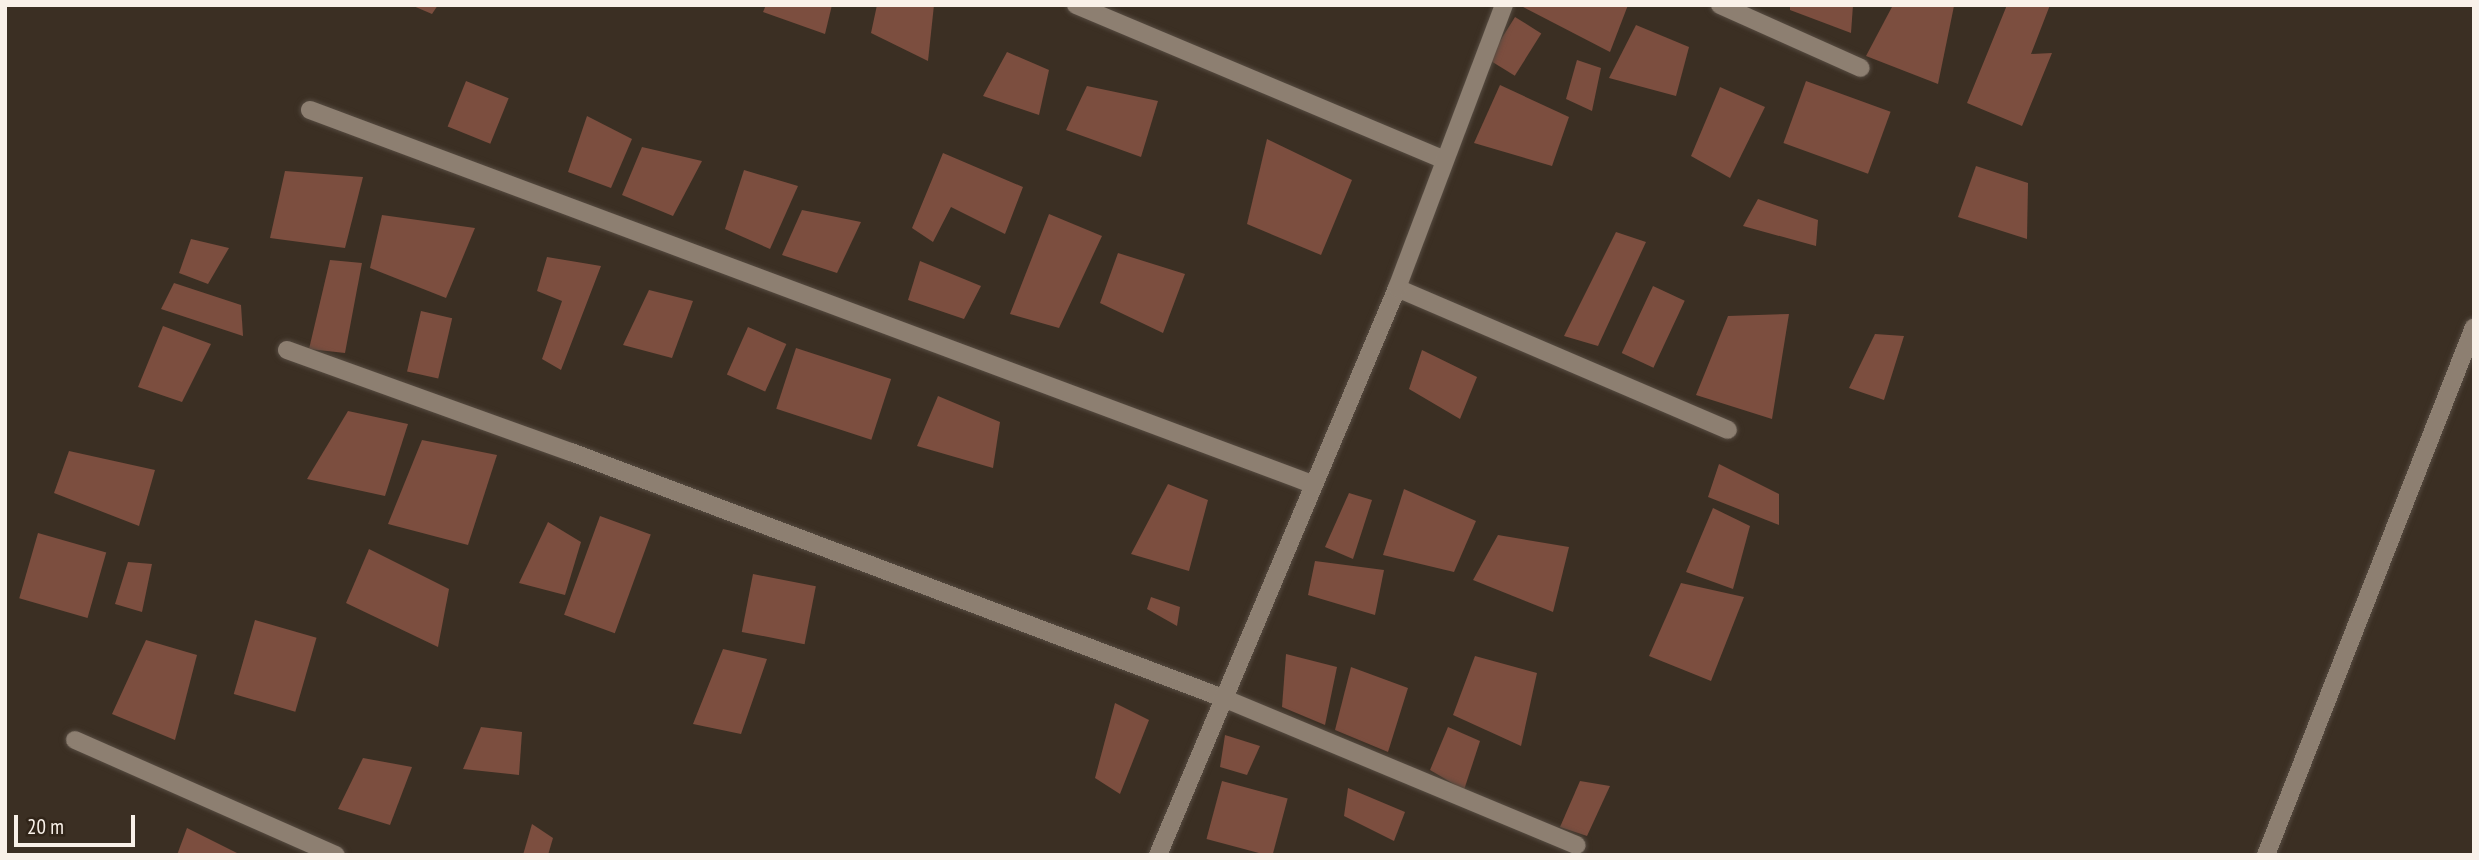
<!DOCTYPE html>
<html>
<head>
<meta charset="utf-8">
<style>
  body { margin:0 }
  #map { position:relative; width:2479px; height:860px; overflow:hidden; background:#3b2f23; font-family:"PT Sans Narrow",sans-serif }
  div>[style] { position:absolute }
  .building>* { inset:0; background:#7c4e3f; transform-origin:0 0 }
  .roads { filter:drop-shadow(0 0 2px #564b41) drop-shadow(0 0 2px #564b41) }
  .minor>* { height:18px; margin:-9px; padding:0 9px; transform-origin:9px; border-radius:9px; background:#8d7f71 }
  span { translate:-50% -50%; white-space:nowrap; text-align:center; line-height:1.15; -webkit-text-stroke:6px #312519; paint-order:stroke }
  .frame { position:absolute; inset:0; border:7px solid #f9f1e9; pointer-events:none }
  .scale { position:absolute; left:14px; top:815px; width:121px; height:32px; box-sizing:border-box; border:4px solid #f9f1e9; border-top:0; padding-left:9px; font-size:21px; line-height:24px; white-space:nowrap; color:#f9f1e9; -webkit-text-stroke:5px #312519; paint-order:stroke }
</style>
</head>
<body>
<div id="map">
  <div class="building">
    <i style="clip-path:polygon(411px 5px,438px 5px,432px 14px)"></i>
    <i style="clip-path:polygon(766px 5px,832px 5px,825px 34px,763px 12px)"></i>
    <i style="clip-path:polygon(877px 5px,934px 5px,928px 61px,871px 33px)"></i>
    <i style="clip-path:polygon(1519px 5px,1628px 5px,1610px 52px)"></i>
    <i style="clip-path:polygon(1790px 5px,1853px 5px,1851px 33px,1790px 10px)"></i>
    <i style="clip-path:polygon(1893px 5px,1954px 6px,1938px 84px,1866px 56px)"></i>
    <i style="clip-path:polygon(2007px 5px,2050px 5px,2031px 54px,2052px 53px,2022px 126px,1967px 103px)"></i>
    <i style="left:1515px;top:17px;width:31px;height:50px;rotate:32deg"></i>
    <i style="clip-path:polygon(1636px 25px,1689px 47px,1676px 96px,1609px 78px)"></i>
    <i style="clip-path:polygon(1007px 52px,1049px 70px,1039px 115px,983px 96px)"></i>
    <i style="clip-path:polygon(1577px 60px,1601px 68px,1592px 111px,1566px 99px)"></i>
    <i style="left:466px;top:81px;width:46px;height:49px;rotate:22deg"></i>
    <i style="left:1806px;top:81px;width:90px;height:66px;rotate:20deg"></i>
    <i style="clip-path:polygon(1500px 85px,1569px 117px,1552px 166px,1474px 143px)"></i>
    <i style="clip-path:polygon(1087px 86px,1158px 101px,1141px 157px,1066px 130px)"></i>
    <i style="clip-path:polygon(1720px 87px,1765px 107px,1730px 178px,1691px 156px)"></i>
    <i style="clip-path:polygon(587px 116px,632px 139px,611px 188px,568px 172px)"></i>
    <i style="clip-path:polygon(1267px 139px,1352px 180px,1321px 255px,1247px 224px)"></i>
    <i style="clip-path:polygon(642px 147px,702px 161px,673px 216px,622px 195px)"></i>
    <i style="clip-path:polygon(943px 153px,1023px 187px,1005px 234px,951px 207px,933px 242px,912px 228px)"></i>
    <i style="clip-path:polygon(1976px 166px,2028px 183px,2027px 239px,1958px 217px)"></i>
    <i style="clip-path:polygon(744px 170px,798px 186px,770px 249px,725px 229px)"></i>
    <i style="clip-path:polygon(285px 171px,363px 177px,345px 248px,270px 238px)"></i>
    <i style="clip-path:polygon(1758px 199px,1818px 220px,1816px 246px,1743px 226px)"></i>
    <i style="clip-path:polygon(802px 210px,861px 222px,837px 273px,782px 255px)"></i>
    <i style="clip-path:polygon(1049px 214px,1102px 236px,1059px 328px,1010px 314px)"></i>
    <i style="clip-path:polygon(382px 215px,475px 228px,446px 298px,370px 268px)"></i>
    <i style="clip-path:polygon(1616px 232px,1646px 242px,1598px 346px,1564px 336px)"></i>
    <i style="clip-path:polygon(191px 239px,229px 248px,208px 284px,179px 273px)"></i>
    <i style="clip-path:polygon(1118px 253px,1185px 274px,1163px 333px,1100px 303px)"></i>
    <i style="clip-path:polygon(547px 257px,601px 266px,561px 370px,542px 359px,562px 301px,537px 291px)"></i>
    <i style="clip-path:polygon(330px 260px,362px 263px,345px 353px,309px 349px)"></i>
    <i style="clip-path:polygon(920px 261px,981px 286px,964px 319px,908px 300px)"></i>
    <i style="clip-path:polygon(174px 283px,241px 305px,243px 336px,161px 309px)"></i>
    <i style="left:1653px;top:286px;width:35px;height:74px;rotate:25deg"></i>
    <i style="clip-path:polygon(649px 290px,693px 301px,672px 358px,623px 345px)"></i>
    <i style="left:421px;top:311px;width:32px;height:62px;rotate:13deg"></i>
    <i style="clip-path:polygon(1789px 314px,1772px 419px,1696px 395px,1728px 316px)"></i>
    <i style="clip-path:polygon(163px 326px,211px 344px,182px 402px,138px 387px)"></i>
    <i style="left:748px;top:327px;width:42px;height:52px;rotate:24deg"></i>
    <i style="clip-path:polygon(1875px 334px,1904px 336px,1884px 400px,1849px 388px)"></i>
    <i style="left:796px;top:348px;width:100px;height:64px;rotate:18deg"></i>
    <i style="clip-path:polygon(1422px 350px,1477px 377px,1460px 419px,1409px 389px)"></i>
    <i style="clip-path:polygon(938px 396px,1000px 422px,993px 468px,917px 446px)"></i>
    <i style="clip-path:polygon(348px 411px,408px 424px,385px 496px,307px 479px)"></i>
    <i style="clip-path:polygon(422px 440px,497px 455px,468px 545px,388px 524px)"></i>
    <i style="clip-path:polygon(69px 451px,155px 470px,139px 526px,54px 493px)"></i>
    <i style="clip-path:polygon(1719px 464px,1779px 494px,1779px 525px,1708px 497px)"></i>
    <i style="clip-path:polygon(1168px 484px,1208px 500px,1189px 571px,1131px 554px)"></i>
    <i style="clip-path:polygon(1404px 489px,1476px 521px,1454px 572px,1383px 555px)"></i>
    <i style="clip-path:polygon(1349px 493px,1372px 500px,1353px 559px,1325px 547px)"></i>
    <i style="clip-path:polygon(1713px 508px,1750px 526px,1733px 589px,1686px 572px)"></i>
    <i style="left:600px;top:516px;width:54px;height:105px;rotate:20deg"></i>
    <i style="clip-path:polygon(548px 522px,581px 542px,565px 595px,519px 583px)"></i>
    <i style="left:38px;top:533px;width:71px;height:68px;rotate:16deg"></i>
    <i style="clip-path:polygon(1498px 535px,1569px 547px,1553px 612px,1473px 580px)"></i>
    <i style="clip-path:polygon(369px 549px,449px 589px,438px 647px,346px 603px)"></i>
    <i style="clip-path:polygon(1315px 561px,1384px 570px,1375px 615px,1308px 595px)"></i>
    <i style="clip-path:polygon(128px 562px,152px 564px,142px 612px,115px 604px)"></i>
    <i style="left:753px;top:574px;width:64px;height:59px;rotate:11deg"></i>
    <i style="clip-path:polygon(1681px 583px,1744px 597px,1711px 681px,1649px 656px)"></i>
    <i style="clip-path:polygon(1151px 597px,1180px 607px,1177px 626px,1147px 609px)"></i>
    <i style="left:255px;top:620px;width:64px;height:77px;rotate:16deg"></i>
    <i style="clip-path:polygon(146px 640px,197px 655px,175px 740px,112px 714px)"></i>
    <i style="clip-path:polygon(723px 649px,767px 659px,741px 734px,693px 724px)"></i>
    <i style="clip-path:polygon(1286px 654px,1337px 667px,1325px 725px,1282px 707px)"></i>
    <i style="clip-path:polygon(1475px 656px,1537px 673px,1521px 746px,1453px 715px)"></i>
    <i style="clip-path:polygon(1351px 667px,1408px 688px,1388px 752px,1335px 730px)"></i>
    <i style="clip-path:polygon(1115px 703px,1149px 720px,1120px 794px,1095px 778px)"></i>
    <i style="clip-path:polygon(481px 727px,522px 732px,519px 775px,463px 769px)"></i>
    <i style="clip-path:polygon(1448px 727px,1480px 741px,1464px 790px,1430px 770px)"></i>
    <i style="clip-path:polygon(1225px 735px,1260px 746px,1247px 775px,1220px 767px)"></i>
    <i style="clip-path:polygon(363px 758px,412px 767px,390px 825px,338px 809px)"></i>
    <i style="left:1222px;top:781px;width:68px;height:60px;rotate:15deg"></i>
    <i style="clip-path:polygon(1580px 781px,1610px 786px,1587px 836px,1560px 827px)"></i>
    <i style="clip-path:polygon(1348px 788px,1405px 812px,1394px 841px,1344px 816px)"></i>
    <i style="clip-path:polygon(532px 824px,553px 838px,548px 855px,523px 855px)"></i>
    <i style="clip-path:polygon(187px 828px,241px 855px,177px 855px)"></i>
  </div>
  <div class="roads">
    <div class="minor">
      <i style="left:1076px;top:5px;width:397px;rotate:22.8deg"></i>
      <i style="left:1720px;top:5px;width:154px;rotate:24.1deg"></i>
      <i style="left:310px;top:110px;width:1070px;rotate:20.47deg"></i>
      <i style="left:1397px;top:288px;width:360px;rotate:23.2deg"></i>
      <i style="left:287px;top:350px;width:302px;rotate:19.8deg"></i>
      <i style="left:571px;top:452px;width:697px;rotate:20.67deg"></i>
      <i style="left:1223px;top:698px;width:383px;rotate:22.6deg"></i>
      <i style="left:75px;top:740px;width:285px;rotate:23.8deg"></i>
      <i style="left:1158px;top:855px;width:615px;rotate:-67.14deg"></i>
      <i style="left:1397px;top:288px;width:303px;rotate:-69.3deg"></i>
      <i style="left:2266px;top:855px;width:567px;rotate:-68.5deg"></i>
    </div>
  </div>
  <div class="frame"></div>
  <div class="scale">20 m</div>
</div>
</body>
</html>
